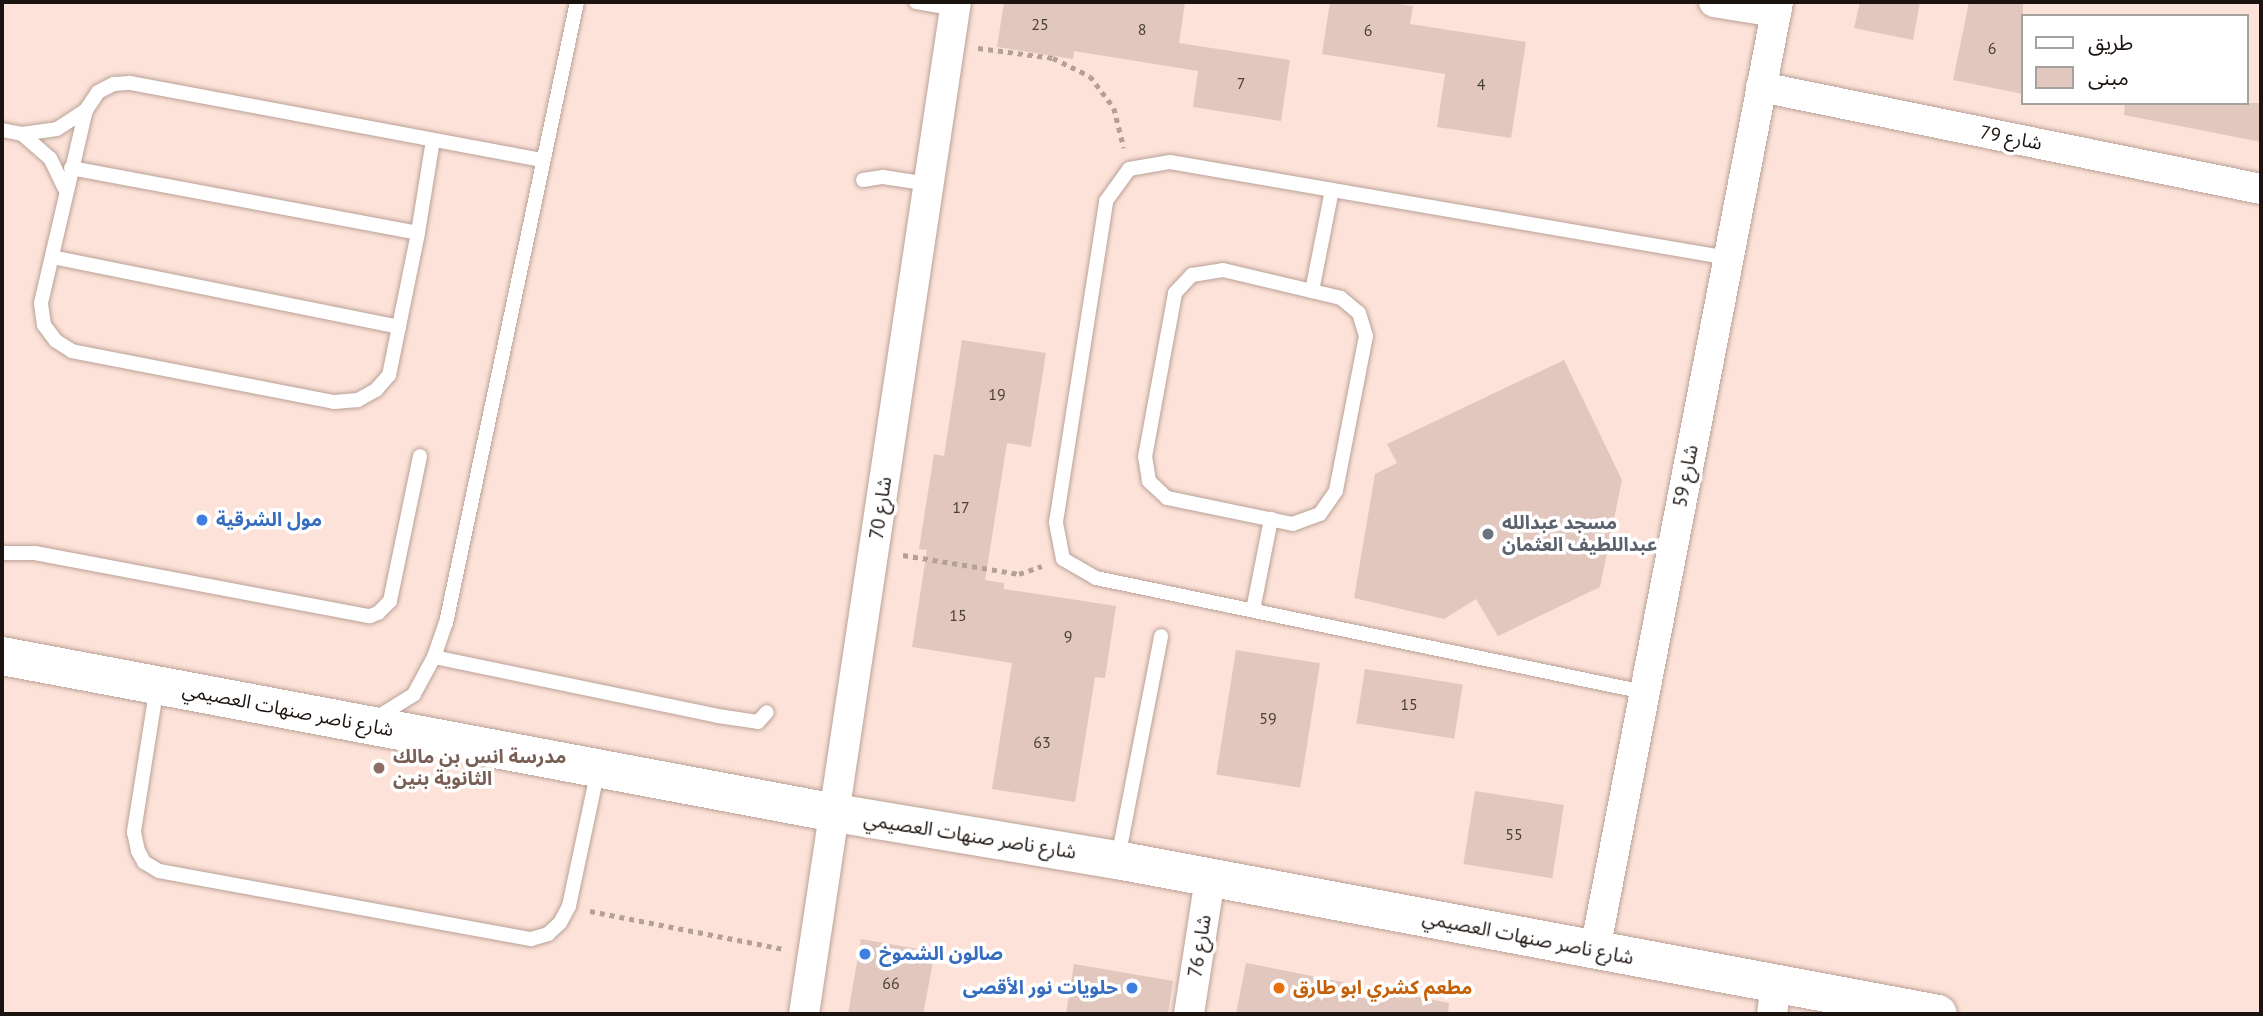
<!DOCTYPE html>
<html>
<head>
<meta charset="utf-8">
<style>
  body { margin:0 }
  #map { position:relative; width:2263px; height:1016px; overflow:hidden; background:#fce2d8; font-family:"PT Sans","Noto Sans Arabic",sans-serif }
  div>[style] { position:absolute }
  .building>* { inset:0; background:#e1c7bd; transform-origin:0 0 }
  .path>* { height:4.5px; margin-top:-2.25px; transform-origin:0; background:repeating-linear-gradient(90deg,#b4a098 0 5px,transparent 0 10px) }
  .roads { filter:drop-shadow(0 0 2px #baa197) drop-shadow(0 0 2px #baa197) }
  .lane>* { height:14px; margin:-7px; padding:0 7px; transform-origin:7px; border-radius:7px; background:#fff }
  .street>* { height:30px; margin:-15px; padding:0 15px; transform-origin:15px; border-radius:15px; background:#fff }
  .secondary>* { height:38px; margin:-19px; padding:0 19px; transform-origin:19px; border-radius:19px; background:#fff }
  .dots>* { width:19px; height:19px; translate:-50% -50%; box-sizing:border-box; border:4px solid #fff; border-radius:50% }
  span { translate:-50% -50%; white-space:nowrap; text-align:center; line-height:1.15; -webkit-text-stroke:7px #fff; paint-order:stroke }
  .number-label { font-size:16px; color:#4c403a }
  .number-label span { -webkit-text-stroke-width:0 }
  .street-label { font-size:19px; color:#1b130f }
  .shop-label { font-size:19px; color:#366cbe; font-weight:700 }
  .left { translate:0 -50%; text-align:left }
  .right { translate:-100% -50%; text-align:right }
  .worship-label { font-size:19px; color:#5b616d; font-weight:700 }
  .education-label { font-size:19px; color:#785e54; font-weight:700 }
  .food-label { font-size:19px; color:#c56008; font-weight:700 }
  .frame { position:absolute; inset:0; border:4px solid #1b130f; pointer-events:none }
  .legend { position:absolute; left:2021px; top:14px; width:228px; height:91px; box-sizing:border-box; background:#fff; border:2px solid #a4a19f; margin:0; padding:9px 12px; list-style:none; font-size:21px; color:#1b130f }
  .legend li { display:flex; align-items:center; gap:14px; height:35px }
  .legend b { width:35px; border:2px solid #a4a19f }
</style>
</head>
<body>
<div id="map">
  <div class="building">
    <i style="clip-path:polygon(1004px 2px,1185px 2px,1179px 43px,1290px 60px,1281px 121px,1193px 107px,1198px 71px,1074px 51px,1073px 59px,997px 47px)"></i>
    <i style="clip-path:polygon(1330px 2px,1387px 2px,1413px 6px,1410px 24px,1526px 42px,1511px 138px,1437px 127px,1445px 74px,1322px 54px)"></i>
    <i style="clip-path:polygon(1860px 2px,1920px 2px,1913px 40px,1854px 28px)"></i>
    <i style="clip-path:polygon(1969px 2px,2023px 2px,2023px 94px,1953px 80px)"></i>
    <i style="clip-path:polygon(2125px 103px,2261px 103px,2261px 142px,2124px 115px)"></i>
    <i style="clip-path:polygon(962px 340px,1046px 353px,1031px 447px,1007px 443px,985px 580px,1004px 583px,1004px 589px,1116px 606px,1105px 678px,1095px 677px,1075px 802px,992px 789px,1012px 663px,912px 647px,927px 550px,919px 549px,934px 454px,944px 456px)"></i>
    <i style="clip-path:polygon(1564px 360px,1622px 480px,1600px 587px,1498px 636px,1476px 599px,1444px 619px,1354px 598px,1375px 474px,1397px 463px,1387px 444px)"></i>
    <i style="left:1236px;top:650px;width:85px;height:126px;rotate:9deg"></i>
    <i style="left:1365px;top:669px;width:99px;height:55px;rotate:9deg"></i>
    <i style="left:1475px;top:791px;width:90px;height:74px;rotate:9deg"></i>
    <i style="clip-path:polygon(861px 939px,935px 952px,923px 1014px,848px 1014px)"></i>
    <i style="clip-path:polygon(1246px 963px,1449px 1003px,1448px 1014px,1236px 1014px)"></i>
    <i style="clip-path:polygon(1074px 964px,1173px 981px,1168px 1014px,1066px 1014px)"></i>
  </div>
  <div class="path">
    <i style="left:978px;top:48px;width:76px;rotate:7.6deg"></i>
    <i style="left:1053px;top:58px;width:41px;rotate:25.9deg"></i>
    <i style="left:1090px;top:76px;width:40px;rotate:53deg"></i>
    <i style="left:1114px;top:108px;width:41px;rotate:76deg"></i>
    <i style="left:903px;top:555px;width:118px;rotate:9.3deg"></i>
    <i style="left:1019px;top:574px;width:24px;rotate:-19deg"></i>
    <i style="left:590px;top:911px;width:198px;rotate:11.1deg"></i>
  </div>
  <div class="roads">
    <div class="lane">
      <i style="left:916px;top:2px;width:40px;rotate:10deg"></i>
      <i style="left:2px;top:130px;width:20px;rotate:11deg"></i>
      <i style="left:22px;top:134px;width:35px;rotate:-8deg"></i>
      <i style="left:57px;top:129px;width:35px;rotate:-33deg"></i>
      <i style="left:22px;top:134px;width:37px;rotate:41deg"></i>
      <i style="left:50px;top:158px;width:34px;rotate:64deg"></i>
      <i style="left:433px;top:140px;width:94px;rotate:99.2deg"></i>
      <i style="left:418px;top:233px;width:145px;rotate:101.5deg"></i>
      <i style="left:389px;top:375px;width:20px;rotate:131deg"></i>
      <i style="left:376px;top:390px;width:21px;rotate:151deg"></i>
      <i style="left:358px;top:400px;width:24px;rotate:175deg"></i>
      <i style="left:334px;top:402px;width:267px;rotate:-169deg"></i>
      <i style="left:72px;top:351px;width:19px;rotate:-148deg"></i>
      <i style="left:56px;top:341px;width:20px;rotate:-127deg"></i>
      <i style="left:44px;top:325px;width:22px;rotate:-98deg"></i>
      <i style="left:41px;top:303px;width:198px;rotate:-76.9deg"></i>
      <i style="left:86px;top:110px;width:22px;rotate:-56deg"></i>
      <i style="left:98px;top:92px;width:18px;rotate:-27deg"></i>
      <i style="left:114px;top:84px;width:16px;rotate:-4deg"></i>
      <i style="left:130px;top:83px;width:418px;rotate:10.6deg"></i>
      <i style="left:71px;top:168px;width:353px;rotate:10.6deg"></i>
      <i style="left:863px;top:180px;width:20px;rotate:-9deg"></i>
      <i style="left:883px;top:177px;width:47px;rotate:8.7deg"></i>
      <i style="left:52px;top:257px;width:354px;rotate:11.4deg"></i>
      <i style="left:1223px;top:270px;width:121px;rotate:13.3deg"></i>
      <i style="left:1341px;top:298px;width:23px;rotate:40deg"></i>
      <i style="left:1359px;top:313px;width:24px;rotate:73deg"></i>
      <i style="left:1366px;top:336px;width:158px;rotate:101deg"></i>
      <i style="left:1336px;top:491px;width:28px;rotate:125deg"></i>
      <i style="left:1320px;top:514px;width:29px;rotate:160deg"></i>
      <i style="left:1293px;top:524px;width:129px;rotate:-168.3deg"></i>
      <i style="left:1167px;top:498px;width:25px;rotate:-137deg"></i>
      <i style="left:1149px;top:481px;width:24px;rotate:-99deg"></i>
      <i style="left:1145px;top:457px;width:167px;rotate:-79.6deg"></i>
      <i style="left:1175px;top:293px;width:25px;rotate:-47deg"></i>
      <i style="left:1192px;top:275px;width:31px;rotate:-9deg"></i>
      <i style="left:1312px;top:291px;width:103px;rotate:-78.8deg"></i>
      <i style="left:2px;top:553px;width:33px"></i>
      <i style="left:35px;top:553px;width:341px;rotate:10.7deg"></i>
      <i style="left:370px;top:616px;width:9px;rotate:-21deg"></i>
      <i style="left:378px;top:613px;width:17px;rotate:-45deg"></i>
      <i style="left:390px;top:601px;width:148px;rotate:-78.3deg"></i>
      <i style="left:1253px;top:610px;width:93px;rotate:-78.8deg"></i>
      <i style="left:434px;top:657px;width:290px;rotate:11.7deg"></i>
      <i style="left:718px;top:716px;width:40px;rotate:8.5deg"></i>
      <i style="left:758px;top:722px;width:13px;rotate:-48deg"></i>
      <i style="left:157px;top:686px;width:148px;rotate:99deg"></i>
      <i style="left:134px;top:832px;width:19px;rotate:78deg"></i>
      <i style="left:138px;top:851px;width:13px;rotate:61deg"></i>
      <i style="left:144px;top:862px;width:17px;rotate:31deg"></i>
      <i style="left:159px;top:871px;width:378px;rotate:10.4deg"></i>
      <i style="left:531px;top:939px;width:18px;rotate:-16deg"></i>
      <i style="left:548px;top:934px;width:16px;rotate:-43deg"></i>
      <i style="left:560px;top:923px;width:19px;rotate:-62deg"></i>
      <i style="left:569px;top:906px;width:139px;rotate:-78deg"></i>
      <i style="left:1644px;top:692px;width:560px;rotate:-168.25deg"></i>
      <i style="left:1096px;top:578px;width:38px;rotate:-150deg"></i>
      <i style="left:1063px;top:559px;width:38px;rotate:-101deg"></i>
      <i style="left:1056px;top:522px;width:325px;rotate:-81.1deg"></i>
      <i style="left:1106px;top:201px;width:39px;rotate:-54deg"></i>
      <i style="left:1129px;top:169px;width:42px;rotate:-9.7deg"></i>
      <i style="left:1170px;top:162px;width:566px;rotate:9.76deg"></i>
      <i style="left:373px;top:717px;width:8px;rotate:-14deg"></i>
      <i style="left:381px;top:715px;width:39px;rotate:-32deg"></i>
      <i style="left:414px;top:694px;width:42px;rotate:-61.6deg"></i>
      <i style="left:434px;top:657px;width:36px;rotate:-71deg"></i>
      <i style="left:446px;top:623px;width:635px;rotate:-78.09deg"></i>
      <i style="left:1118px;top:858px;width:226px;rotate:-79deg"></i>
    </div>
    <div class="street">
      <i style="left:1714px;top:2px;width:63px;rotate:9.2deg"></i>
      <i style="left:1761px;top:87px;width:510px;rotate:11.53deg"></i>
      <i style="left:1595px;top:950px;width:966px;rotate:-79.07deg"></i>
      <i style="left:804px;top:1014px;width:1023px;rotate:-81.46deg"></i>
      <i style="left:1189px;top:1014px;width:138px;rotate:-81.2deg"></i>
      <i style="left:1772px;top:1014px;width:30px;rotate:-82deg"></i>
    </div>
    <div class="secondary">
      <i style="left:2px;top:656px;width:848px;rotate:10.67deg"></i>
      <i style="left:835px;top:813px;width:286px;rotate:9.5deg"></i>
      <i style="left:1117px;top:860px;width:835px;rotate:10.62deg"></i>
    </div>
  </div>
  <div class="dots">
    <i style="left:202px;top:520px;background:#3f7fe0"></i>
    <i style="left:1488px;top:534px;background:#6b7280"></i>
    <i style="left:379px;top:768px;background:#8d6e63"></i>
    <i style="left:865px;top:954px;background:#3f7fe0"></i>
    <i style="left:1132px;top:988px;background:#3f7fe0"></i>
    <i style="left:1279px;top:988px;background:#e8710a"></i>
  </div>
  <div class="number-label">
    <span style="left:1040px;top:24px">25</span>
    <span style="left:1142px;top:29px">8</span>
    <span style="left:1368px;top:30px">6</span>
    <span style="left:1992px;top:48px">6</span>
    <span style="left:1241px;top:83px">7</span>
    <span style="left:1481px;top:84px">4</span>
    <span style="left:997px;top:394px">19</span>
    <span style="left:961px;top:507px">17</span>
    <span style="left:958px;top:615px">15</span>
    <span style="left:1068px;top:636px">9</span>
    <span style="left:1409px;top:704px">15</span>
    <span style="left:1268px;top:718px">59</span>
    <span style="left:1042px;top:742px">63</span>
    <span style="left:1514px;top:834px">55</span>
    <span style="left:891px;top:983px">66</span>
  </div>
  <div class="street-label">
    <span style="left:2011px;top:138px;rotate:11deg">شارع 79</span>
    <span style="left:1686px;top:476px;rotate:-79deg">شارع 59</span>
    <span style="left:881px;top:508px;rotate:-82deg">شارع 70</span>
    <span style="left:288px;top:710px;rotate:11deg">شارع ناصر صنهات العصيمي</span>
    <span style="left:970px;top:836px;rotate:9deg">شارع ناصر صنهات العصيمي</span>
    <span style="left:1528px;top:938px;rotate:11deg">شارع ناصر صنهات العصيمي</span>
    <span style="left:1200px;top:946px;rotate:-81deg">شارع 76</span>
  </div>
  <div class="shop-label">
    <span class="left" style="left:216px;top:520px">مول الشرقية</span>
    <span class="left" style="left:879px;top:954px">صالون الشموخ</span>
    <span class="right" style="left:1118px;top:988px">حلويات نور الأقصى</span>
  </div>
  <div class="worship-label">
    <span class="left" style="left:1502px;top:534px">مسجد عبدالله<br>عبداللطيف العثمان</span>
  </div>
  <div class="education-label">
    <span class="left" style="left:393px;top:768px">مدرسة انس بن مالك<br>الثانوية بنين</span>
  </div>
  <div class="food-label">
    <span class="left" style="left:1293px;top:988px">مطعم كشري ابو طارق</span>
  </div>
  <div class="frame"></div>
  <ul class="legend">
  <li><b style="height:9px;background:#fff"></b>طريق</li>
  <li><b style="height:19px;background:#e1c7bd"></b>مبنى</li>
  </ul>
</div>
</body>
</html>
